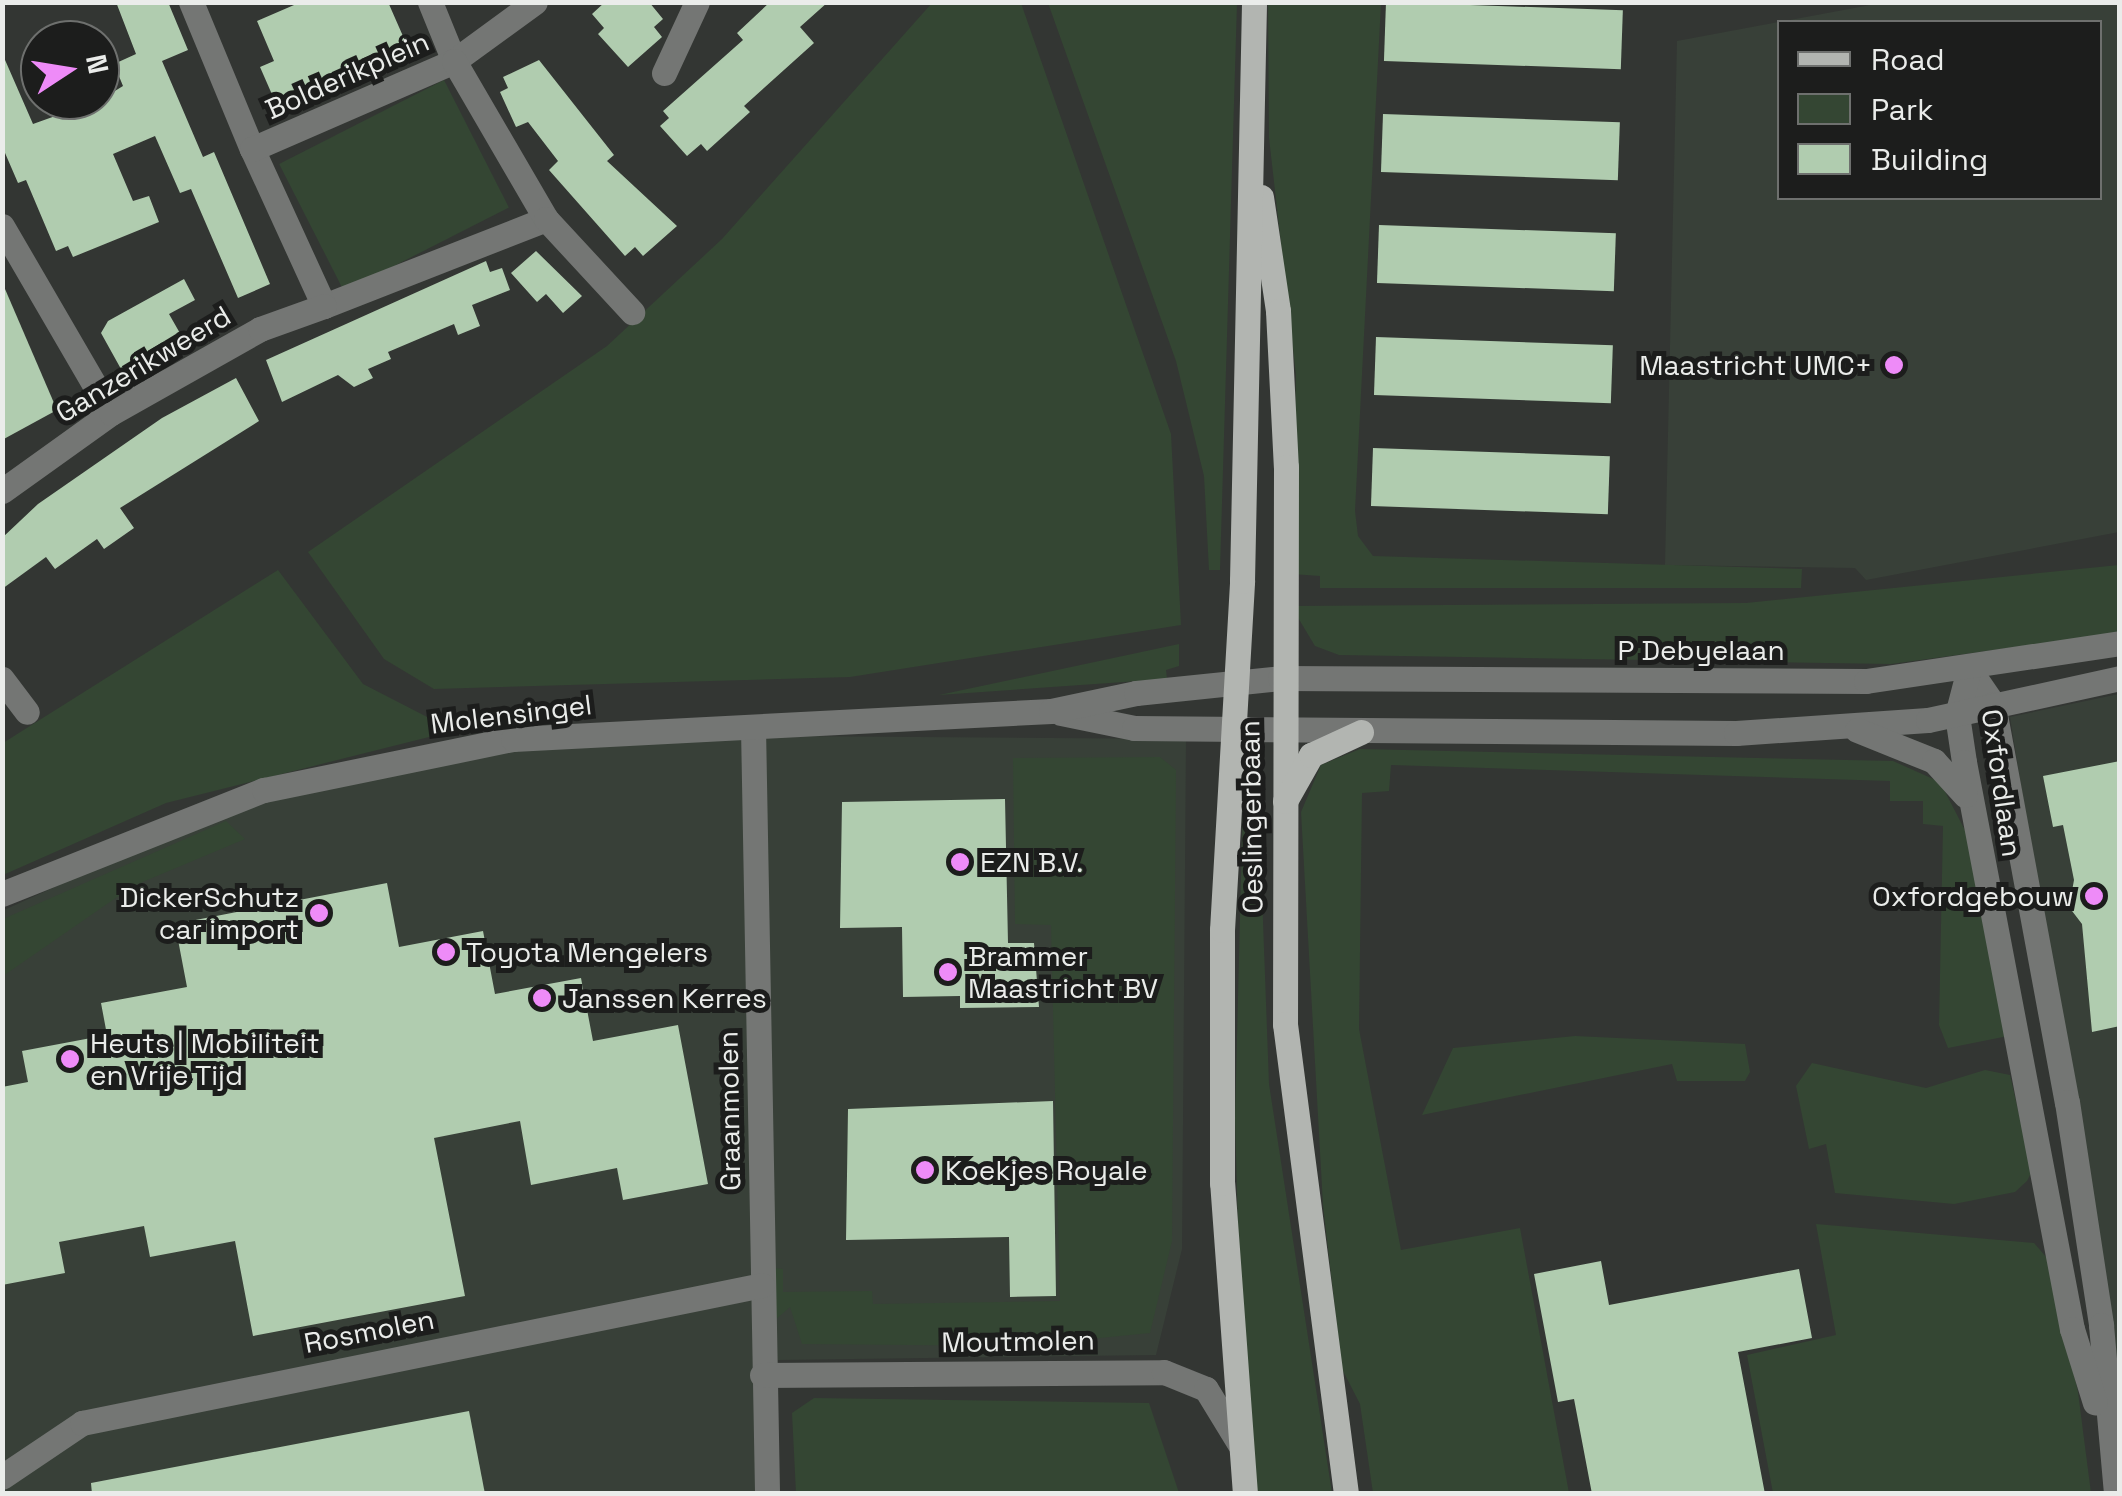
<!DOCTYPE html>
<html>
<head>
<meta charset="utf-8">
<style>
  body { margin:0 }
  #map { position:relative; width:2122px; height:1496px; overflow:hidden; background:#333633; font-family:"Space Grotesk",sans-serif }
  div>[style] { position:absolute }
  .built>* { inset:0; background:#384038 }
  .green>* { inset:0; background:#344633; transform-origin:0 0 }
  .building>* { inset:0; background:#b0ccaf; transform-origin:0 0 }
  .minor>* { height:25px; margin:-12.5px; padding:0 12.5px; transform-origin:12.5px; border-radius:12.5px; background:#747674 }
  .major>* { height:25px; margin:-12.5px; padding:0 12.5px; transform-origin:12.5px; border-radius:12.5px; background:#b2b5b1 }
  .dots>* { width:28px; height:28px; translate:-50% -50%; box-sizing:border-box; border:5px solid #1c1d1c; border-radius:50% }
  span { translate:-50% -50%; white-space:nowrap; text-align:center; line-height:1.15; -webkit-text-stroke:10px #1c1d1c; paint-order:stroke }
  .street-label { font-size:28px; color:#eaecea }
  .poi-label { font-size:28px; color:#eaecea }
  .right { translate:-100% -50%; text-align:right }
  .left { translate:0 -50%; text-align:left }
  .frame { position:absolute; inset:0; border:5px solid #eaecea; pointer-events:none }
  .legend { position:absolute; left:1777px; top:20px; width:325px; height:180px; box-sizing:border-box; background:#1c1d1c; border:2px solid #6e706e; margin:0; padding:12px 18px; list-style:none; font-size:30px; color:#eaecea }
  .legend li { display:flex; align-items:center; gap:20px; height:50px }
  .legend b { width:50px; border:2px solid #6e706e }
  .north { position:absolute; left:20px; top:20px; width:100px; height:100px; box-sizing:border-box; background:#1c1d1c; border:2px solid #6e706e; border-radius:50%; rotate:78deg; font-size:28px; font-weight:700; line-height:40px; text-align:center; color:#eaecea }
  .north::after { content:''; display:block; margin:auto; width:35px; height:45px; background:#ee8bf8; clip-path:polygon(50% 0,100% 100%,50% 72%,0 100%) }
</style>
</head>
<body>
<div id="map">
  <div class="built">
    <i style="clip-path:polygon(evenodd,1881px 3px,2119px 3px,2119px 532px,1866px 580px,1855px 568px,1665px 565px,1677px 41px,1881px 3px,1780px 22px,2100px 22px,2100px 198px,1780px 198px,1780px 22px)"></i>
    <i style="clip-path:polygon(2119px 694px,2119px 1395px,2010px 717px)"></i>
    <i style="clip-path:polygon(780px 736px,1186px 739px,1182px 1249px,1156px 1355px,778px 1360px,775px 1493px,3px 1493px,2px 911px,147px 845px,289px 795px,530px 744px)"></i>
  </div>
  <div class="green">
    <i style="clip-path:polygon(932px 3px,1021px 3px,1171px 434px,1181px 625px,850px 677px,434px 689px,384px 659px,308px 552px,607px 346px,722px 239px)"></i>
    <i style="clip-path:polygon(1048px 3px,1237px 3px,1220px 570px,1209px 570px,1204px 476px,1176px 361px)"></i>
    <i style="clip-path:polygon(1268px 3px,1381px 3px,1355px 511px,1358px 536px,1373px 556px,1802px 569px,1801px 588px,1320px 588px,1320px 576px,1292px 574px,1296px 375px,1269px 138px)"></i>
    <i style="left:444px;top:80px;width:143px;height:185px;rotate:63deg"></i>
    <i style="clip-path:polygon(2119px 565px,2119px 633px,1891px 664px,1339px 655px,1315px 646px,1291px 606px,1746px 603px)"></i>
    <i style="clip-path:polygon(278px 570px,363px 684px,433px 720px,437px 735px,166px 803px,3px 875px,3px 743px)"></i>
    <i style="clip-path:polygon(1179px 644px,1179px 666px,1166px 670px,1167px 679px,939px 695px)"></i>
    <i style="clip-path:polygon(1360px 749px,1893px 761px,1940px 782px,1969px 838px,2008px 1036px,1948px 1048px,1939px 1025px,1943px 826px,1923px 824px,1923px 801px,1890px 801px,1890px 781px,1391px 765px,1389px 791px,1362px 793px,1359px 1029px,1401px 1250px,1520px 1228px,1569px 1493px,1373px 1493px,1360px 1404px,1342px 1369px,1323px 1205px,1301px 812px,1321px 765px)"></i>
    <i style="clip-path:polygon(1160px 757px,1176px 770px,1172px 1241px,1150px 1333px,1020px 1346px,802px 1344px,790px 1307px,774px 1321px,773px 1268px,783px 1269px,783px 1292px,872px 1291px,873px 1304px,1060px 1301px,1051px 925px,1015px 924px,1013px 758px)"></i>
    <i style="clip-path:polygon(1244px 757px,1257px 758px,1269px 1084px,1332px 1493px,1257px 1493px,1240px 1303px,1235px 1118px)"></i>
    <i style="clip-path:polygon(226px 821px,245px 839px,133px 886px,3px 976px,3px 919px)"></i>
    <i style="clip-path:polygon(1575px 1036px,1745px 1044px,1750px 1072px,1745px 1081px,1677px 1081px,1672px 1064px,1422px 1115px,1453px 1048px)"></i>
    <i style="clip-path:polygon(1812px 1063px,1926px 1088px,1985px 1070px,2010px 1075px,2032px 1171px,2027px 1181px,2015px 1192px,1954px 1204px,1835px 1193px,1826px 1144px,1809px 1149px,1796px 1086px)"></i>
    <i style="clip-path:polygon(1816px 1224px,2034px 1243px,2047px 1258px,2078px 1392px,2091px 1493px,1773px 1493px,1747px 1355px,1836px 1335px)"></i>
    <i style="clip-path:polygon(814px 1398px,1149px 1403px,1179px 1493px,796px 1493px,792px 1413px)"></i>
  </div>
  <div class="building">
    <i style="clip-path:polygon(116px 2px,168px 2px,188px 50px,162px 61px,203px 157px,214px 152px,270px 284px,238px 298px,191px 189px,180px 193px,155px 136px,113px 154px,133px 201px,149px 196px,159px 222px,73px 257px,68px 246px,56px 251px,26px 180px,18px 183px,2px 146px,2px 53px,33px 124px,100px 100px,123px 86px,114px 64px,136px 54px)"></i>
    <i style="clip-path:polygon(301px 2px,388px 2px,406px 43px,274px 99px,260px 67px,274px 61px,257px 21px)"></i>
    <i style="clip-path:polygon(605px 2px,649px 2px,663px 19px,654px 27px,662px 37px,628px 67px,598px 34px,604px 28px,592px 14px)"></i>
    <i style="clip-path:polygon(770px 2px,828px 2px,800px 27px,814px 43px,744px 106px,750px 112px,707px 151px,701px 144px,687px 156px,660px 126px,669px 118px,663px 111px,743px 40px,737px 33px)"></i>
    <i style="left:1386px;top:2px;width:237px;height:59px;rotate:2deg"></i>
    <i style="clip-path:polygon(539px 60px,614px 155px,607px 161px,677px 226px,643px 256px,635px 247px,625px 256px,549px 170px,558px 161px,528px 122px,516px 127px,500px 92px,508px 88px,503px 77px)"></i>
    <i style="left:1383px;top:114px;width:237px;height:58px;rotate:2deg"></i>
    <i style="left:1379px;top:225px;width:237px;height:58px;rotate:2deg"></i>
    <i style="clip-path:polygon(536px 251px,582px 296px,563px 313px,546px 294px,537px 302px,511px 273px)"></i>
    <i style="clip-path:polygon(486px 261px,490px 272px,502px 268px,510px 290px,472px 305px,480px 326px,458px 335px,454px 324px,388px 352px,391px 359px,368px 369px,373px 378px,354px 387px,338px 375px,282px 402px,266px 360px)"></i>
    <i style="clip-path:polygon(184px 279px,195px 300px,169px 314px,181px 335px,121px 369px,101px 333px,108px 321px)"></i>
    <i style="clip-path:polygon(2px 282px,57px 410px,2px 440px)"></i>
    <i style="left:1376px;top:337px;width:237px;height:58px;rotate:2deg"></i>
    <i style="clip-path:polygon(236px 378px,259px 421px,120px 508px,134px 528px,104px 549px,97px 539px,55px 569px,46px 557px,2px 589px,2px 538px,38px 504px,162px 418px)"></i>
    <i style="left:1373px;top:448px;width:237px;height:58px;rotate:2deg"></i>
    <i style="clip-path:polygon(2120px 761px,2120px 1026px,2092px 1032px,2082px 924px,2069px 907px,2074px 880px,2063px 825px,2053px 827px,2043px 776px)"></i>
    <i style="clip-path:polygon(1005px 799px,1008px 943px,1034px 943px,1039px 1007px,960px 1008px,960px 996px,903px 997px,902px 927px,840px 928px,842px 802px)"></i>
    <i style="clip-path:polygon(387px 883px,399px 947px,483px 931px,495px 994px,581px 978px,593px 1041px,678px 1025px,708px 1184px,623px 1200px,617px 1168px,531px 1185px,520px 1121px,434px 1138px,465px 1296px,253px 1336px,235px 1241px,150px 1257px,144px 1226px,59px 1242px,65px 1273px,2px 1285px,2px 1087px,28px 1082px,22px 1051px,107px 1035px,101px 1003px,187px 987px,175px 924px)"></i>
    <i style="clip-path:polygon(1053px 1101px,1056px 1296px,1010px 1297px,1009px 1237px,846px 1240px,848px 1109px)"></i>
    <i style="clip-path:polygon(1601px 1261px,1609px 1305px,1799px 1269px,1812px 1338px,1738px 1352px,1765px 1494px,1592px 1494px,1574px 1399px,1558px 1402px,1534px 1274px)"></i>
    <i style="clip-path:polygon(469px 1411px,485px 1494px,92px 1494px,91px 1483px)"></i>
  </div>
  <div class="minor">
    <i style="left:191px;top:2px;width:159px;rotate:67.5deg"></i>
    <i style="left:430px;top:2px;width:64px;rotate:67.9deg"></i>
    <i style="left:454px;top:61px;width:100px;rotate:-36.1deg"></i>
    <i style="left:664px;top:73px;width:78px;rotate:-65.1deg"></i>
    <i style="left:546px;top:219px;width:238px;rotate:158.6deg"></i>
    <i style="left:324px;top:306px;width:173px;rotate:-114.6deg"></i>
    <i style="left:252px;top:149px;width:220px;rotate:-23.5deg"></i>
    <i style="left:454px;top:61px;width:183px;rotate:59.8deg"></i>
    <i style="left:546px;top:219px;width:127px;rotate:47.2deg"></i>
    <i style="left:2px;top:226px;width:216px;rotate:59.8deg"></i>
    <i style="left:2px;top:491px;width:134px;rotate:-35.6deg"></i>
    <i style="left:111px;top:413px;width:171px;rotate:-29.4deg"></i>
    <i style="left:260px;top:329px;width:68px;rotate:-19.8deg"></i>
    <i style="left:1969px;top:669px;width:42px;rotate:55.6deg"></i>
    <i style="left:1993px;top:704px;width:405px;rotate:79.5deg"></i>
    <i style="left:2067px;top:1102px;width:226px;rotate:81.3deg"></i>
    <i style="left:2101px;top:1325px;width:170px;rotate:84.9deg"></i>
    <i style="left:1969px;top:669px;width:48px;rotate:104.6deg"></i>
    <i style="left:1957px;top:715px;width:48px;rotate:81.5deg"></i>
    <i style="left:1964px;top:762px;width:577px;rotate:79.22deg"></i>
    <i style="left:2072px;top:1329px;width:77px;rotate:72.7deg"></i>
    <i style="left:2px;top:679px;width:41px;rotate:52.9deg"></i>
    <i style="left:1061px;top:713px;width:75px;rotate:11.6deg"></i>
    <i style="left:1134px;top:728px;width:602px;rotate:0.48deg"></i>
    <i style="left:1736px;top:733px;width:192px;rotate:-3.9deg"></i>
    <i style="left:1928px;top:720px;width:197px;rotate:-12.3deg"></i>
    <i style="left:753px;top:727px;width:767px;rotate:88.95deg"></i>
    <i style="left:1857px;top:730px;width:83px;rotate:21.9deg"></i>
    <i style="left:1934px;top:761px;width:46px;rotate:47.6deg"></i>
    <i style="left:2px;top:894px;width:282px;rotate:-21.7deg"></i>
    <i style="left:264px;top:790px;width:254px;rotate:-11.6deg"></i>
    <i style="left:513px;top:739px;width:539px;rotate:-2.98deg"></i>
    <i style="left:1051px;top:711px;width:87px;rotate:-12deg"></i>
    <i style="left:1136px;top:693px;width:145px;rotate:-5.9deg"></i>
    <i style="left:1280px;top:678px;width:586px;rotate:0.29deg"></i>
    <i style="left:1866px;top:681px;width:257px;rotate:-8.5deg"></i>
    <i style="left:762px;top:1375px;width:402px;rotate:-0.4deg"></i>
    <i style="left:1164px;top:1372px;width:45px;rotate:22deg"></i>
    <i style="left:1206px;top:1389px;width:63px;rotate:58.6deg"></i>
    <i style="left:2px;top:1477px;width:97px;rotate:-34deg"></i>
    <i style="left:82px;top:1423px;width:694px;rotate:-11.47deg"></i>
  </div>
  <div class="major">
    <i style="left:1261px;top:197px;width:115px;rotate:81.5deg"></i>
    <i style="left:1278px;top:311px;width:156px;rotate:87.1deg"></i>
    <i style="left:1286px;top:467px;width:557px;rotate:90.1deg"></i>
    <i style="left:1285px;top:1024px;width:474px;rotate:82.6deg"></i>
    <i style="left:1285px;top:801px;width:53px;rotate:-60.5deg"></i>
    <i style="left:1311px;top:755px;width:55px;rotate:-24.7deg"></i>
    <i style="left:1245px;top:1494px;width:312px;rotate:-94.2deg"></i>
    <i style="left:1222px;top:1183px;width:253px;rotate:-90deg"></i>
    <i style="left:1222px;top:930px;width:350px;rotate:-86.7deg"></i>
    <i style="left:1242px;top:581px;width:579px;rotate:-88.81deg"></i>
  </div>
  <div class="dots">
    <i style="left:1894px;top:365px;background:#ee8bf8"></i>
    <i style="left:960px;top:862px;background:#ee8bf8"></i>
    <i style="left:2094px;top:896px;background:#ee8bf8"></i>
    <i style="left:319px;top:913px;background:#ee8bf8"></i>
    <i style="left:446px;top:952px;background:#ee8bf8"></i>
    <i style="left:948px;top:972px;background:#ee8bf8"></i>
    <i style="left:542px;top:998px;background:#ee8bf8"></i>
    <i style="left:70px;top:1059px;background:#ee8bf8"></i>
    <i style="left:925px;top:1170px;background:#ee8bf8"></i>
  </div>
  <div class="street-label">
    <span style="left:347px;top:75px;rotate:-24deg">Bolderikplein</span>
    <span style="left:143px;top:364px;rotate:-31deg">Ganzerikweerd</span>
    <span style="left:1701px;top:650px">P Debyelaan</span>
    <span style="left:511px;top:714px;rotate:-7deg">Molensingel</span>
    <span style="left:2002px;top:783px;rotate:82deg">Oxfordlaan</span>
    <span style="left:1251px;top:817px;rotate:-91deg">Oeslingerbaan</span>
    <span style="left:729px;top:1111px;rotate:-91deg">Graanmolen</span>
    <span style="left:369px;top:1331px;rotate:-11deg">Rosmolen</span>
    <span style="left:1018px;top:1341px;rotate:-1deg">Moutmolen</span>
  </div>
  <div class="poi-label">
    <span class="right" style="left:1872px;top:365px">Maastricht UMC+</span>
    <span class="left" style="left:980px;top:862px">EZN B.V.</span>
    <span class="right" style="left:2074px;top:896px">Oxfordgebouw</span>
    <span class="right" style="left:299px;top:913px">DickerSchutz<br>car import</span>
    <span class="left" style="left:466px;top:952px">Toyota Mengelers</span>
    <span class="left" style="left:968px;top:972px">Brammer<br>Maastricht BV</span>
    <span class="left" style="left:562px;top:998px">Janssen Kerres</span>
    <span class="left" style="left:90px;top:1059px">Heuts | Mobiliteit<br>en Vrije Tijd</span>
    <span class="left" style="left:945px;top:1170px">Koekjes Royale</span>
  </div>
  <div class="frame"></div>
  <ul class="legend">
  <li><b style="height:12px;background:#b2b5b1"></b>Road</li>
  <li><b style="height:28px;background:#344633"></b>Park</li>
  <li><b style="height:28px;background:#b0ccaf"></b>Building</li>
  </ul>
  <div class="north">N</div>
</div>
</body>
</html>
